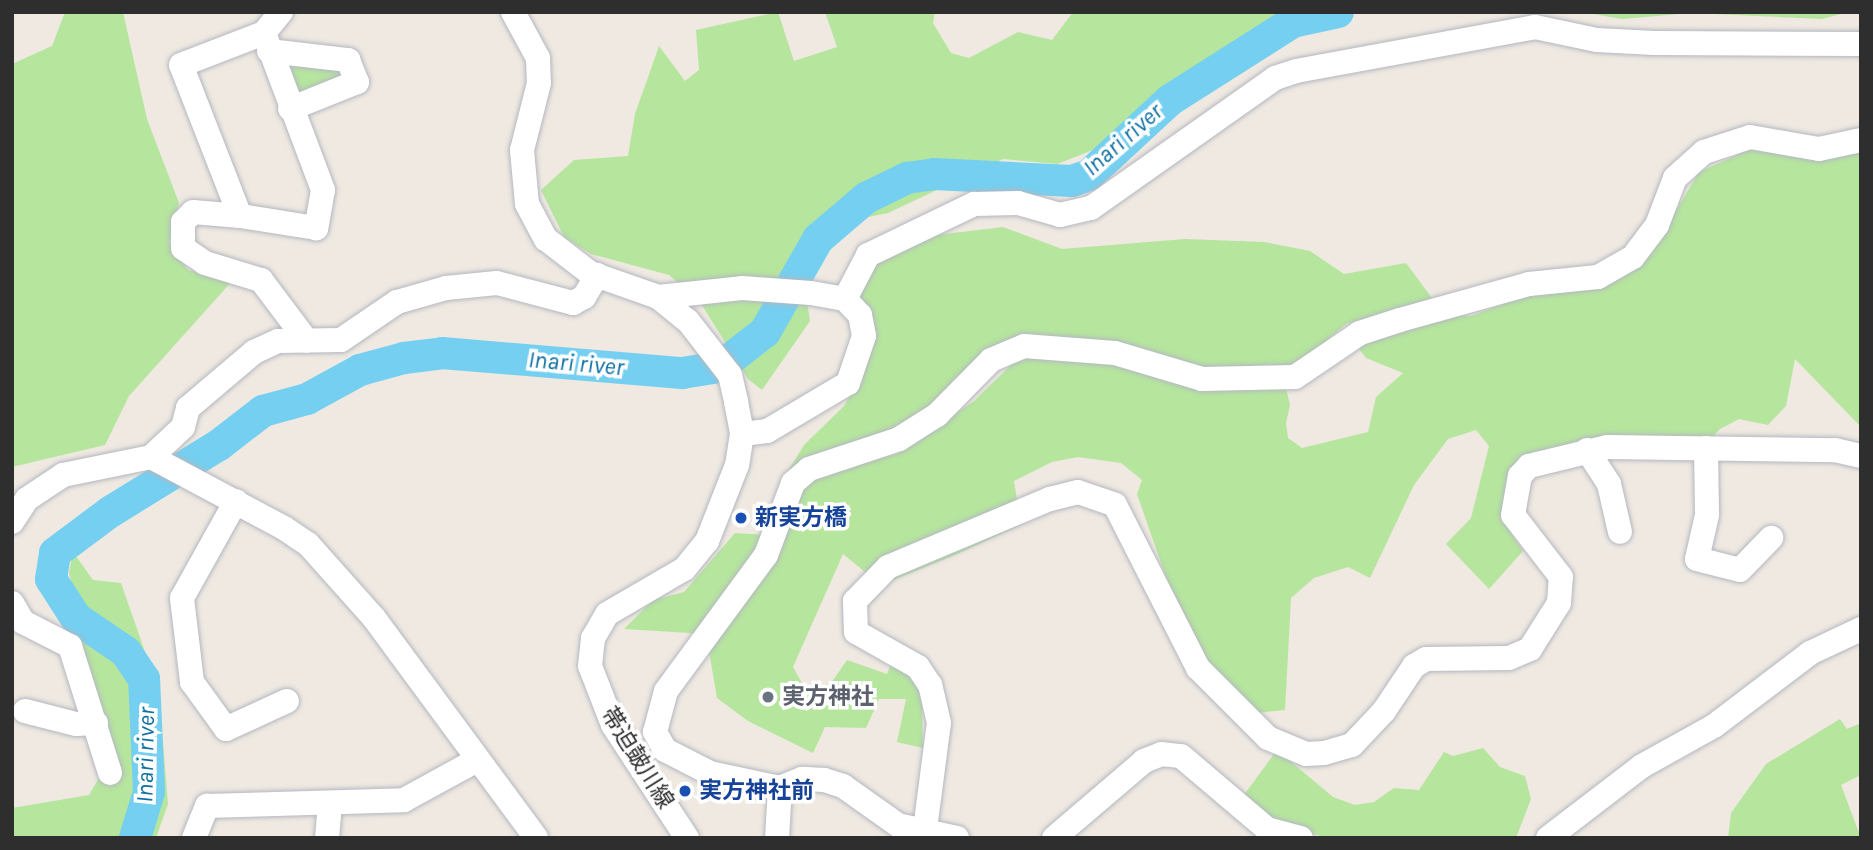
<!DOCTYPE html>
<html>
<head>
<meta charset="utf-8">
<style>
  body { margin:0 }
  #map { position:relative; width:1873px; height:850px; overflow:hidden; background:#efe9e1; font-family:Karla,"Noto Sans JP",sans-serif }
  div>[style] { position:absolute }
  .green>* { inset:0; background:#b6e59e }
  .river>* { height:32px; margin:-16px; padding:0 16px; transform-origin:16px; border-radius:16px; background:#75cff0 }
  .roads { filter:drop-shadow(0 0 2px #b4b7c1) drop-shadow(0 0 2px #b4b7c1) }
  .minor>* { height:24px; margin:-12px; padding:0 12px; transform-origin:12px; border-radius:12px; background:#fff }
  .dots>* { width:19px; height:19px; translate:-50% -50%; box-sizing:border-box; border:4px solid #fff; border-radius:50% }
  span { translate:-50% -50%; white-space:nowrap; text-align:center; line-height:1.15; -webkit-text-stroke:7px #fff; paint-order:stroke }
  .transit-label { font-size:23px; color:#164399; font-weight:700 }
  .left { translate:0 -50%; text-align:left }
  .worship-label { font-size:23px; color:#5b616d; font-weight:700 }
  .street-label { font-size:23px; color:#2e2e2e }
  .water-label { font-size:24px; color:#0d6fa3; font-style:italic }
  .frame { position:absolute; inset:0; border:14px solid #2e2e2e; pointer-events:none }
</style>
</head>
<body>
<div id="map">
  <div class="green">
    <i style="clip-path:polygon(65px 12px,123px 12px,147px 119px,179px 203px,169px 243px,188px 270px,233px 280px,129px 396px,105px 445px,12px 467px,12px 64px,52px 46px)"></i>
    <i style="clip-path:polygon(778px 12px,794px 61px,837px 47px,825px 12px,935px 12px,933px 23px,951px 53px,969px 58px,1018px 32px,1052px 40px,1073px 12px,1296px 12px,1275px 16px,1151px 99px,1093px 150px,1057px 164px,1003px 159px,888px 213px,848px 221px,811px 260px,804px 282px,810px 321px,762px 390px,748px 379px,700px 302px,669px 275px,591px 254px,564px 237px,541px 190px,574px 160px,628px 156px,635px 114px,659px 46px,685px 81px,699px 70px,696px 30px)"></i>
    <i style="clip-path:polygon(1582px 12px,1849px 12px,1822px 19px,1691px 13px,1622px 19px)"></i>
    <i style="clip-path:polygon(280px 65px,344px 66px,348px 74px,301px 98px)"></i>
    <i style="clip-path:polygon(1760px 145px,1861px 150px,1861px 427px,1795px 359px,1786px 406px,1768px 425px,1739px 419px,1720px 429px,1697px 455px,1639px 448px,1520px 478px,1507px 527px,1523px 551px,1489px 589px,1446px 544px,1471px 518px,1489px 446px,1476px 430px,1448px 439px,1414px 485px,1370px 578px,1348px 567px,1314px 578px,1291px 598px,1285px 710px,1256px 713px,1214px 674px,1176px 606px,1137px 494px,1142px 480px,1121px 463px,1078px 457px,1052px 462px,1014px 481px,1021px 525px,955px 555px,881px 585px,843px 554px,793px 667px,806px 690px,831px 683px,847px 660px,887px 674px,893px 659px,914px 673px,922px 704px,923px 748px,897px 742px,906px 699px,879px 699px,866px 728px,825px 727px,813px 753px,748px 721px,717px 698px,706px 634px,624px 629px,653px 600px,684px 592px,735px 533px,767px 535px,809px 477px,897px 454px,974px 401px,1011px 365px,1002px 352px,926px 415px,788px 471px,804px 445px,844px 406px,865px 369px,867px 312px,856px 289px,869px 268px,920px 237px,1003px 227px,1062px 249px,1185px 239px,1264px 242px,1310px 251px,1344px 274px,1406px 263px,1432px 298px,1346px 324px,1298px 365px,1286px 388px,1290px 405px,1286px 423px,1288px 438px,1302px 448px,1368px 432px,1376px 397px,1403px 373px,1366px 358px,1358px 347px,1448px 314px,1471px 316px,1654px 248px,1699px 172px)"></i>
    <i style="clip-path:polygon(73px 552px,93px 580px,121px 583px,159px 692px,168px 804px,156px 838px,12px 838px,12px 808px,89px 795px,99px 778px,104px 732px,84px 664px,66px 628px,74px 595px,69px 573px)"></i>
    <i style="clip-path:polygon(1840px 719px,1847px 729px,1861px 723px,1861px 775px,1841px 785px,1861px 838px,1728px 838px,1731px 813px,1766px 764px)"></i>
    <i style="clip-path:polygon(1483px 748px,1500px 767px,1525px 776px,1531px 799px,1516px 838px,1330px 838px,1269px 824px,1241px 799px,1277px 750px,1333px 797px,1355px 805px,1374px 802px,1394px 788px,1419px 790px,1444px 752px,1453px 756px)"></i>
  </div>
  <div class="river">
    <i style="left:135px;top:838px;width:48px;rotate:-73.1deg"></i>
    <i style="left:149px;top:792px;width:113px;rotate:-92.5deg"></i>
    <i style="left:144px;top:679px;width:32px;rotate:-124deg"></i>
    <i style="left:126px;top:652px;width:60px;rotate:-145.8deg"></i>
    <i style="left:76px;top:618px;width:46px;rotate:-122.7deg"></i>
    <i style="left:51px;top:579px;width:26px;rotate:-81deg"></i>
    <i style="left:55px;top:553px;width:69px;rotate:-36.7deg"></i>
    <i style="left:110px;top:512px;width:128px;rotate:-31.6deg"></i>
    <i style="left:219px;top:445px;width:56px;rotate:-37.7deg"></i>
    <i style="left:263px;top:411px;width:46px;rotate:-15.3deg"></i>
    <i style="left:307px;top:399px;width:60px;rotate:-28.7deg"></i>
    <i style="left:360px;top:370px;width:46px;rotate:-15.3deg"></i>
    <i style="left:404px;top:358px;width:38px;rotate:-7deg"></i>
    <i style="left:442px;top:353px;width:241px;rotate:4.8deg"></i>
    <i style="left:682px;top:373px;width:38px;rotate:-9deg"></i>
    <i style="left:720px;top:367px;width:57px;rotate:-37.9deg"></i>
    <i style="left:765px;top:332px;width:107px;rotate:-60.3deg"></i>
    <i style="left:818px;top:239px;width:63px;rotate:-40.5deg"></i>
    <i style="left:866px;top:198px;width:46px;rotate:-26deg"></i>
    <i style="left:907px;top:178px;width:27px;rotate:-8deg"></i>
    <i style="left:934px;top:174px;width:138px;rotate:2.9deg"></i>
    <i style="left:1072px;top:181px;width:18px;rotate:-19deg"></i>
    <i style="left:1089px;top:175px;width:110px;rotate:-42.8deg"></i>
    <i style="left:1170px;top:100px;width:146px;rotate:-32.4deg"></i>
    <i style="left:1293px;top:22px;width:46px;rotate:-12.5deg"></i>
  </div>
  <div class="roads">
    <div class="minor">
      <i style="left:513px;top:12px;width:52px;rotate:61.5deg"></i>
      <i style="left:538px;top:58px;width:25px;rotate:88deg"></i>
      <i style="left:539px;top:83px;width:69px;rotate:104.2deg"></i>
      <i style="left:522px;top:150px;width:54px;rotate:84.7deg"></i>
      <i style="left:527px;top:204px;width:40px;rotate:62deg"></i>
      <i style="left:546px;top:239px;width:56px;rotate:37.7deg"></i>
      <i style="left:590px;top:273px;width:72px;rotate:19.4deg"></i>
      <i style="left:658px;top:297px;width:38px;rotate:39deg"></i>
      <i style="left:688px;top:321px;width:68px;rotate:52.1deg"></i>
      <i style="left:730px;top:375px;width:28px;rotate:77deg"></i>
      <i style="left:736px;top:402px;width:33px;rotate:79deg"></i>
      <i style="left:742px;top:434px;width:31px;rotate:99deg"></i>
      <i style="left:737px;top:465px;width:82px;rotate:111.5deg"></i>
      <i style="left:707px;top:541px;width:36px;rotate:129deg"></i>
      <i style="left:684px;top:569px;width:89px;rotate:149.7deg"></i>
      <i style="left:607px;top:614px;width:28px;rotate:120deg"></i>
      <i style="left:593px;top:638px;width:28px;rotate:96deg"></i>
      <i style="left:590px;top:666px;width:63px;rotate:68.7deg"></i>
      <i style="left:613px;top:725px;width:135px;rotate:56.8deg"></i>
      <i style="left:264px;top:33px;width:168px;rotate:69.4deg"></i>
      <i style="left:323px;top:190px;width:39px;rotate:100deg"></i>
      <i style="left:316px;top:228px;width:77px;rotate:-171deg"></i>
      <i style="left:240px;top:216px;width:162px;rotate:-111.3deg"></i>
      <i style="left:181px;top:65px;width:89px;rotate:-21.1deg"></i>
      <i style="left:264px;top:33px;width:27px;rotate:-51deg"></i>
      <i style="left:269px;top:51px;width:80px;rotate:6.5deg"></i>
      <i style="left:348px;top:60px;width:24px;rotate:68deg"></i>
      <i style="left:357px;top:82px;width:72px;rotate:158.1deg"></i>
      <i style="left:240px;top:216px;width:47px;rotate:-175.1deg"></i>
      <i style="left:193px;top:212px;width:14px;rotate:135deg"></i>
      <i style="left:183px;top:222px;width:26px;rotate:90deg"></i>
      <i style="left:183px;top:248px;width:27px;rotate:34deg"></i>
      <i style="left:205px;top:263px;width:59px;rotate:16.9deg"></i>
      <i style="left:261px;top:280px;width:76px;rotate:53deg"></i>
      <i style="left:658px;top:297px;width:84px;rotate:-6.1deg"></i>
      <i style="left:742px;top:288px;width:69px;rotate:4.1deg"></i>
      <i style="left:811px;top:293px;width:35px;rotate:10deg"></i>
      <i style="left:845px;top:299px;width:22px;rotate:47deg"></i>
      <i style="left:860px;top:315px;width:21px;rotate:79deg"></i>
      <i style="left:864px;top:336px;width:50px;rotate:108.8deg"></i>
      <i style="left:848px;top:383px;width:94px;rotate:149.3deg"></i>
      <i style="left:767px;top:431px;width:25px;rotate:173deg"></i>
      <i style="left:845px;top:299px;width:50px;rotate:-62.4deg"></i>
      <i style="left:868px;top:255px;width:118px;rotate:-25.7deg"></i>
      <i style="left:974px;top:204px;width:44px;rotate:-1.3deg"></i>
      <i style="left:1018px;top:203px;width:44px;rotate:15.9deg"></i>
      <i style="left:1060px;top:215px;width:32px;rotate:-13deg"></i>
      <i style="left:1091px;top:208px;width:225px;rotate:-35.2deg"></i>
      <i style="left:1275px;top:78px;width:22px;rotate:-18deg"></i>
      <i style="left:1296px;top:71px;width:243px;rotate:-10.4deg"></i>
      <i style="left:1535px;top:27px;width:63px;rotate:11.8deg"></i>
      <i style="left:1597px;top:40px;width:57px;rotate:3deg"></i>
      <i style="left:1654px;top:43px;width:207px;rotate:0.3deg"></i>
      <i style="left:1706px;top:448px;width:67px;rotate:89.1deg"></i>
      <i style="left:1707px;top:515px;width:45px;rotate:102.8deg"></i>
      <i style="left:1697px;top:559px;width:44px;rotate:14.3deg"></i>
      <i style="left:1740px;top:570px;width:45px;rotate:-45.9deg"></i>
      <i style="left:1587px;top:450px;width:40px;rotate:57.1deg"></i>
      <i style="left:1609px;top:484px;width:49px;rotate:77.1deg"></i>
      <i style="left:151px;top:457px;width:44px;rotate:-43.2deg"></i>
      <i style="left:183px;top:427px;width:20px;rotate:-75deg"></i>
      <i style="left:188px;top:408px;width:87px;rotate:-40.3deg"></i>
      <i style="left:254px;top:352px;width:26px;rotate:-25deg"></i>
      <i style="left:278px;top:341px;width:63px;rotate:-0.9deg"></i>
      <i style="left:341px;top:340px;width:68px;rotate:-34.2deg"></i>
      <i style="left:397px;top:302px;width:51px;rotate:-15.9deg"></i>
      <i style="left:446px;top:288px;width:51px;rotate:-5.6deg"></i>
      <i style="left:497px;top:283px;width:79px;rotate:14.7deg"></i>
      <i style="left:573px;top:303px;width:13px;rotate:-29deg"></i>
      <i style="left:584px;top:297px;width:26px;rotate:-59deg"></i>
      <i style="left:236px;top:501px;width:111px;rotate:119.1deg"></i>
      <i style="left:182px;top:598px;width:85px;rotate:83.2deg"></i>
      <i style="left:192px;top:682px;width:58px;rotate:54.1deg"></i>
      <i style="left:226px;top:729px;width:67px;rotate:-24.7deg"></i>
      <i style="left:12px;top:522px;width:27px;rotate:-57deg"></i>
      <i style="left:27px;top:499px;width:43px;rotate:-33.7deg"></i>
      <i style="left:63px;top:475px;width:90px;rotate:-11.6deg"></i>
      <i style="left:151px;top:457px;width:151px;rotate:28.1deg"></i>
      <i style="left:284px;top:528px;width:29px;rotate:34deg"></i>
      <i style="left:308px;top:544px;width:99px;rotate:48.3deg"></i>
      <i style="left:374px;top:618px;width:273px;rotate:53.6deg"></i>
      <i style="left:12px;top:603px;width:22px;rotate:60deg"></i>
      <i style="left:23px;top:622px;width:53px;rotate:27.1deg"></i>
      <i style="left:70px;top:646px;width:133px;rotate:72.5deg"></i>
      <i style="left:25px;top:711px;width:53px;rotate:14.3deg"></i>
      <i style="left:76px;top:724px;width:20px;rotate:-3deg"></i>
      <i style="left:925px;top:829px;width:107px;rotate:-82.5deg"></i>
      <i style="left:939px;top:723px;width:39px;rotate:-103deg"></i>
      <i style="left:930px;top:685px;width:22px;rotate:-124deg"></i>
      <i style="left:918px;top:667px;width:71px;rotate:-150.6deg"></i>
      <i style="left:856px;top:632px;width:31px;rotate:-92deg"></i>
      <i style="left:855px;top:601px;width:47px;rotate:-45.9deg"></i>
      <i style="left:888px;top:567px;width:176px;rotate:-22.8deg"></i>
      <i style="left:1050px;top:499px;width:29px;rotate:-14deg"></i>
      <i style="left:1078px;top:492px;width:39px;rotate:19deg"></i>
      <i style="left:1115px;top:505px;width:183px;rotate:63deg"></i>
      <i style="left:1198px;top:668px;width:99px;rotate:45deg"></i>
      <i style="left:1268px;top:738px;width:41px;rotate:22.8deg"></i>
      <i style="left:1306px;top:754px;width:18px;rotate:-3deg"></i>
      <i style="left:1324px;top:753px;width:29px;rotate:-16deg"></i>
      <i style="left:1352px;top:745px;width:47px;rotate:-46.7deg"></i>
      <i style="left:1384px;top:711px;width:54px;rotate:-56.3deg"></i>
      <i style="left:1414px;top:666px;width:14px;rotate:-30deg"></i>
      <i style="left:1426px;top:659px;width:83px;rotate:-0.7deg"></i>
      <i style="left:1509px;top:658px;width:23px;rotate:-23deg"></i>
      <i style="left:1530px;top:649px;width:54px;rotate:-57.8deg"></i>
      <i style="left:1559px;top:603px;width:26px;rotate:-86deg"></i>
      <i style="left:1561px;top:577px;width:78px;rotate:-127.7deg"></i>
      <i style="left:1513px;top:515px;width:40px;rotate:-80deg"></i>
      <i style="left:1520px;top:476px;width:13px;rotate:-48deg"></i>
      <i style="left:1529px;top:466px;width:80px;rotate:-13.7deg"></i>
      <i style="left:1607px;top:447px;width:228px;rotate:0.8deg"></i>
      <i style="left:1835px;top:450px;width:27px;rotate:13deg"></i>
      <i style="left:194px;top:838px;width:35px;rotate:-68deg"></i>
      <i style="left:207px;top:806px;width:197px;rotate:-1.7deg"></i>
      <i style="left:404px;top:800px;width:83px;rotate:-28.7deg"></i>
      <i style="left:327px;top:838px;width:33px;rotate:-85deg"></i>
      <i style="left:777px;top:838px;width:50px;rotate:-86.6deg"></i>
      <i style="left:957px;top:838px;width:60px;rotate:-167.6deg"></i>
      <i style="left:898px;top:825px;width:67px;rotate:-144.7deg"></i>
      <i style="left:843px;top:786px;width:20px;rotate:-162deg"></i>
      <i style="left:824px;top:780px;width:22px;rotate:-177deg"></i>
      <i style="left:802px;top:779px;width:24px;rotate:158deg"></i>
      <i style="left:780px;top:788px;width:72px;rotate:-167.9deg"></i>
      <i style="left:710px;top:773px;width:51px;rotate:-152.9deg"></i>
      <i style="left:665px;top:750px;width:21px;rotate:-119deg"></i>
      <i style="left:655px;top:732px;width:42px;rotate:-75deg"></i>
      <i style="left:666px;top:691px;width:169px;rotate:-53.7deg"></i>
      <i style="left:766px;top:555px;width:77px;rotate:-69.4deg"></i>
      <i style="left:793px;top:483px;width:21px;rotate:-41deg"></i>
      <i style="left:809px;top:469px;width:95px;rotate:-18.4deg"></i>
      <i style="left:899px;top:439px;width:45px;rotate:-32.3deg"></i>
      <i style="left:937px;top:415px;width:77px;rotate:-45.5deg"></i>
      <i style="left:991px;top:360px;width:36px;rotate:-23deg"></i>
      <i style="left:1024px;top:346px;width:91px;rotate:4.4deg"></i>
      <i style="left:1115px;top:353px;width:91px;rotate:16.6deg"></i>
      <i style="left:1202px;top:379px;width:93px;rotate:-1.2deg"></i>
      <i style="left:1295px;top:377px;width:78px;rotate:-34.1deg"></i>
      <i style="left:1360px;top:333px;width:42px;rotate:-18deg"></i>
      <i style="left:1400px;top:320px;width:134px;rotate:-15.6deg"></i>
      <i style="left:1529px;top:284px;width:69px;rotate:-5.8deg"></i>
      <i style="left:1598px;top:277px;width:40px;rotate:-29.7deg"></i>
      <i style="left:1633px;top:257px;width:40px;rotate:-53deg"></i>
      <i style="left:1657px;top:225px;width:50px;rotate:-69deg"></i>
      <i style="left:1675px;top:178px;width:39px;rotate:-42deg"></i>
      <i style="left:1704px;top:152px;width:48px;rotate:-18.1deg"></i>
      <i style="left:1750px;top:137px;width:70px;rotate:9.9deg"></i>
      <i style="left:1819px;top:149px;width:43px;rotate:-12.1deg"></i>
      <i style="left:1054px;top:838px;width:118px;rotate:-40.5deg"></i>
      <i style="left:1144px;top:761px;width:18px;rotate:-22deg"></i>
      <i style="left:1161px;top:754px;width:20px;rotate:6deg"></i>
      <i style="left:1181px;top:756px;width:113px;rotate:40.3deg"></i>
      <i style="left:1267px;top:829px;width:35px;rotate:15deg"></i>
      <i style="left:1548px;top:838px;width:118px;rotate:-37.5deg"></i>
      <i style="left:1642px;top:766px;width:82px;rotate:-29.1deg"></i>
      <i style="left:1714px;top:726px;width:121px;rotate:-37.2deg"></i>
      <i style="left:1810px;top:653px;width:56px;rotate:-25.2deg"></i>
    </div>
  </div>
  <div class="dots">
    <i style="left:741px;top:518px;background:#1a4fb4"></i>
    <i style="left:768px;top:697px;background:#6b7280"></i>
    <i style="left:685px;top:791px;background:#1a4fb4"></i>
  </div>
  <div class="transit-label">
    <span class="left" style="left:755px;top:518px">新実方橋</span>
    <span class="left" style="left:699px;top:791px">実方神社前</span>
  </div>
  <div class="worship-label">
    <span class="left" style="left:782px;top:697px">実方神社</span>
  </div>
  <div class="street-label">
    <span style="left:637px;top:758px;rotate:58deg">帯迫皷川線</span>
  </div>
  <div class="water-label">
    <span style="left:1123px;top:140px;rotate:-41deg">Inari river</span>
    <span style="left:576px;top:364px;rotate:5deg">Inari river</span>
    <span style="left:146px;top:755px;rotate:-89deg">Inari river</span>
  </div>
  <div class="frame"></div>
</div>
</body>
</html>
